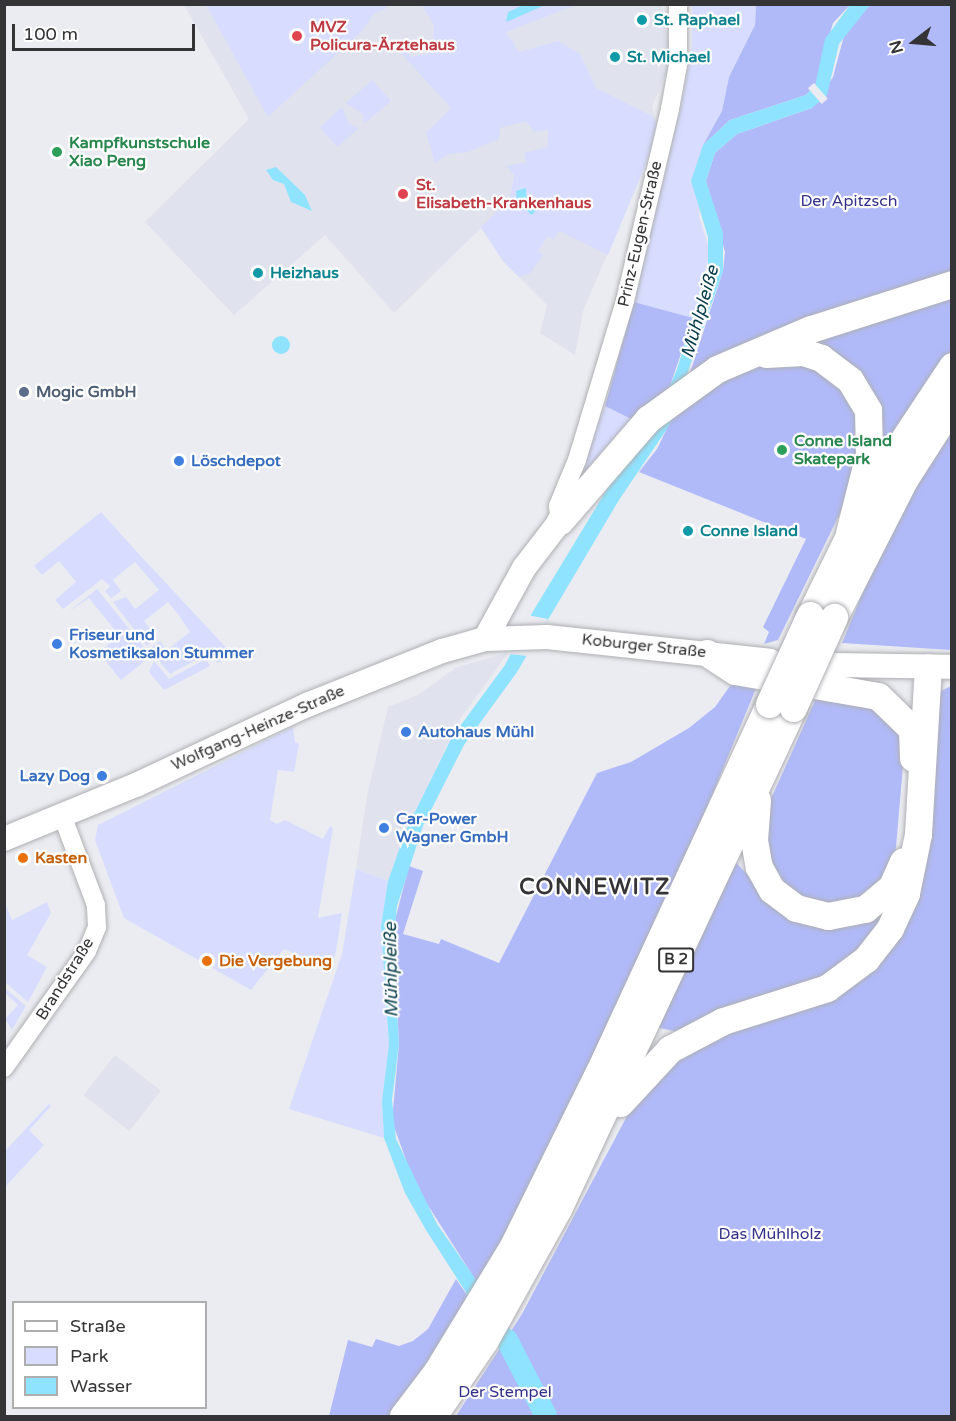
<!DOCTYPE html>
<html>
<head>
<meta charset="utf-8">
<style>
  body { margin:0 }
  #map { position:relative; width:956px; height:1421px; overflow:hidden; background:#ebecf1; font-family:"Varela Round",sans-serif }
  div>[style] { position:absolute }
  .built>* { inset:0; background:#e0e2ee; transform-origin:0 0 }
  .green>* { inset:0; background:#d8ddff }
  .forest>* { inset:0; background:#b1baf8 }
  .water>* { inset:0; background:#8fe3fe }
  .round { border-radius:50% }
  .pier>* { inset:0; background:#ebecf1; transform-origin:0 0 }
  .river>* { height:22px; margin:-11px; padding:0 11px; transform-origin:11px; border-radius:11px; background:#8fe3fe }
  .roads { filter:drop-shadow(0 0 2px #aeafb3) drop-shadow(0 0 2px #aeafb3) }
  .minor>* { height:18px; margin:-9px; padding:0 9px; transform-origin:9px; border-radius:9px; background:#fff }
  .major>* { height:24px; margin:-12px; padding:0 12px; transform-origin:12px; border-radius:12px; background:#fff }
  .highway>* { height:27px; margin:-13.5px; padding:0 13.5px; transform-origin:13.5px; border-radius:13.5px; background:#fff }
  .bridges { filter:drop-shadow(0 0 2px #aeafb3) drop-shadow(0 0 2px #aeafb3) }
  .highway-bridge>* { height:27px; margin:-13.5px; padding:0 13.5px; transform-origin:13.5px; border-radius:13.5px; background:#fff }
  .dots>* { width:16px; height:16px; translate:-50% -50%; box-sizing:border-box; border:3px solid #fff; border-radius:50% }
  span { translate:-50% -50%; white-space:nowrap; text-align:center; line-height:1.15; -webkit-text-stroke:4.5px #fff; paint-order:stroke }
  .shield-label span { padding:2px 4px; background:#fff; border:2px solid; border-radius:4px; -webkit-text-stroke-width:0 }
  .shield-label { font-size:15px; color:#343436; font-weight:700 }
  .culture-label { font-size:16px; color:#0d838f; font-weight:700 }
  .left { translate:0 -50%; text-align:left }
  .health-label { font-size:16px; color:#be3a42; font-weight:700 }
  .leisure-label { font-size:16px; color:#27864d; font-weight:700 }
  .park-label { font-size:16px; color:#333188 }
  .street-label { font-size:16px; color:#343436 }
  .service-label { font-size:16px; color:#4e5e75; font-weight:700 }
  .shop-label { font-size:16px; color:#366cbe; font-weight:700 }
  .right { translate:-100% -50%; text-align:right }
  .food-label { font-size:16px; color:#c56008; font-weight:700 }
  .water-label { font-size:18px; color:#073c4a; font-style:italic }
  .district-label { font-size:22px; color:#343436; font-weight:700; letter-spacing:1.5px }
  .frame { position:absolute; inset:0; border:6px solid #343436; pointer-events:none }
  .legend { position:absolute; left:12px; top:1301px; width:195px; height:108px; box-sizing:border-box; background:#fff; border:2px solid #aeaeaf; margin:0; padding:8px 10px; list-style:none; font-size:18px; color:#343436 }
  .legend li { display:flex; align-items:center; gap:12px; height:30px }
  .legend b { width:30px; border:2px solid #aeaeaf }
  .north { position:absolute; left:884px; top:12px; width:60px; height:60px; -webkit-text-stroke:4px #fff; paint-order:stroke; rotate:254deg; font-size:16px; font-weight:700; line-height:24px; text-align:center; color:#343436 }
  .north::after { content:''; display:block; margin:auto; width:21px; height:27px; background:#343436; clip-path:polygon(50% 0,100% 100%,50% 72%,0 100%) }
  .scale { position:absolute; left:12px; top:24px; width:183px; height:27px; box-sizing:border-box; border:3px solid #343436; border-top:0; padding-left:8px; font-size:18px; line-height:21px; white-space:nowrap; color:#343436; -webkit-text-stroke:4px #fff; paint-order:stroke }
</style>
</head>
<body>
<div id="map">
  <div class="built">
    <i style="clip-path:polygon(184px 5px,662px 5px,671px 62px,652px 106px,656px 123px,645px 166px,583px 311px,575px 355px,540px 333px,547px 305px,503px 261px,481px 228px,394px 313px,325px 235px,234px 315px,145px 222px,249px 119px)"></i>
    <i style="clip-path:polygon(508px 653px,460px 719px,406px 830px,388px 881px,356px 869px,367px 796px,388px 707px,418px 695px,457px 667px)"></i>
    <i style="left:115px;top:1055px;width:58px;height:51px;rotate:38deg"></i>
  </div>
  <div class="green">
    <i style="clip-path:polygon(384px 5px,387px 8px,374px 14px,362px 31px,268px 117px,206px 5px)"></i>
    <i style="clip-path:polygon(422px 5px,576px 5px,506px 32px,519px 52px,558px 41px,580px 54px,596px 88px,652px 116px,656px 123px,656px 135px,645px 166px,608px 255px,559px 231px,553px 240px,548px 236px,538px 251px,543px 255px,530px 273px,519px 277px,503px 261px,481px 227px,510px 199px,514px 175px,506px 166px,526px 162px,524px 153px,548px 147px,548px 130px,534px 132px,526px 121px,500px 128px,499px 139px,468px 152px,449px 154px,435px 163px,426px 133px,451px 108px,399px 51px,402px 47px,411px 57px,432px 53px,434px 25px)"></i>
    <i style="clip-path:polygon(692px 5px,756px 5px,755px 25px,729px 77px,722px 111px,703px 145px,699px 216px,710px 252px,693px 318px,634px 302px,681px 106px,692px 46px)"></i>
    <i style="clip-path:polygon(372px 80px,391px 101px,364px 124px,363px 114px,346px 103px)"></i>
    <i style="clip-path:polygon(342px 107px,349px 124px,359px 128px,337px 147px,320px 127px)"></i>
    <i style="clip-path:polygon(605px 406px,633px 420px,582px 479px,588px 450px)"></i>
    <i style="clip-path:polygon(101px 512px,137px 552px,233px 655px,217px 663px,211px 652px,170px 674px,149px 649px,160px 641px,167px 650px,190px 632px,178px 614px,168px 602px,144px 621px,155px 635px,147px 646px,113px 602px,126px 597px,135px 609px,159px 590px,135px 562px,113px 580px,121px 591px,111px 598px,105px 591px,110px 586px,102px 579px,63px 609px,55px 600px,76px 582px,59px 561px,42px 575px,34px 566px)"></i>
    <i style="clip-path:polygon(97px 589px,151px 656px,121px 680px,99px 653px,119px 635px,89px 598px,67px 613px)"></i>
    <i style="clip-path:polygon(206px 659px,210px 666px,164px 690px,149px 672px,154px 661px,169px 679px)"></i>
    <i style="clip-path:polygon(293px 727px,295px 742px,299px 744px,294px 772px,278px 770px,270px 820px,277px 824px,285px 820px,323px 839px,330px 826px,333px 828px,318px 918px,342px 913px,336px 952px,330px 969px,284px 949px,251px 990px,124px 918px,95px 840px,98px 825px)"></i>
    <i style="clip-path:polygon(356px 869px,388px 881px,381px 926px,389px 1044px,382px 1101px,384px 1138px,289px 1109px,342px 954px)"></i>
    <i style="clip-path:polygon(47px 902px,51px 913px,27px 955px,47px 967px,28px 1002px,5px 982px,5px 904px,12px 920px)"></i>
    <i style="clip-path:polygon(5px 988px,26px 1006px,12px 1030px,5px 1019px,18px 1005px,5px 993px)"></i>
    <i style="clip-path:polygon(49px 1104px,51px 1106px,29px 1130px,44px 1145px,5px 1187px,5px 1151px)"></i>
  </div>
  <div class="forest">
    <i style="clip-path:polygon(756px 5px,850px 5px,833px 23px,815px 86px,806px 95px,730px 120px,703px 145px,722px 111px,729px 77px,755px 25px)"></i>
    <i style="clip-path:polygon(870px 5px,951px 5px,951px 273px,690px 373px,723px 271px,725px 252px,706px 181px,715px 153px,737px 134px,812px 108px,833px 77px,845px 32px)"></i>
    <i style="clip-path:polygon(951px 291px,951px 351px,874px 467px,876px 422px,797px 345px)"></i>
    <i style="clip-path:polygon(634px 302px,693px 318px,669px 389px,633px 420px,605px 406px)"></i>
    <i style="clip-path:polygon(780px 359px,831px 371px,862px 424px,844px 505px,778px 640px,764px 644px,769px 632px,763px 627px,806px 539px,639px 472px,657px 449px,677px 408px,739px 369px)"></i>
    <i style="clip-path:polygon(951px 423px,951px 650px,842px 643px,886px 537px)"></i>
    <i style="clip-path:polygon(735px 679px,757px 686px,699px 827px,560px 1129px,478px 1284px,415px 1185px,392px 1121px,399px 1044px,393px 928px,409px 866px,423px 871px,403px 934px,439px 944px,441px 939px,499px 963px,597px 773px,631px 762px,689px 728px,715px 707px)"></i>
    <i style="clip-path:polygon(951px 686px,951px 1416px,456px 1416px,522px 1314px,627px 1116px,651px 1082px,672px 1061px,880px 955px,941px 691px)"></i>
    <i style="clip-path:polygon(818px 694px,859px 698px,898px 727px,904px 754px,895px 859px,888px 875px,843px 909px,779px 888px,761px 821px)"></i>
    <i style="clip-path:polygon(733px 859px,778px 908px,882px 912px,872px 942px,849px 966px,678px 1032px,655px 1027px)"></i>
    <i style="clip-path:polygon(456px 1279px,469px 1298px,392px 1416px,329px 1416px,348px 1340px,372px 1347px,376px 1339px,399px 1346px,413px 1341px,428px 1329px)"></i>
  </div>
  <div class="water">
    <i style="clip-path:polygon(526px 4px,545px 5px,506px 22px,508px 12px)"></i>
    <i style="clip-path:polygon(850px 5px,870px 5px,839px 44px,827px 95px,812px 108px,737px 134px,715px 153px,706px 181px,723px 233px,723px 271px,669px 426px,619px 500px,517px 672px,464px 745px,423px 826px,397px 906px,393px 947px,399px 1044px,392px 1100px,396px 1139px,437px 1224px,515px 1336px,517px 1372px,426px 1230px,405px 1193px,384px 1138px,382px 1101px,389px 1044px,381px 926px,388px 881px,406px 830px,452px 737px,505px 665px,532px 613px,606px 491px,656px 420px,677px 369px,708px 268px,708px 237px,691px 181px,703px 145px,730px 120px,806px 95px,815px 86px,825px 39px)"></i>
    <i style="clip-path:polygon(276px 167px,305px 195px,312px 211px,291px 202px,284px 184px,273px 180px,266px 170px)"></i>
    <i style="clip-path:polygon(526px 188px,526px 195px,539px 206px,532px 215px,517px 203px,516px 191px)"></i>
    <i class="round" style="left:272px;top:336px;width:18px;height:18px"></i>
  </div>
  <div class="pier">
    <i style="left:814px;top:83px;width:21px;height:8px;rotate:49deg"></i>
    <i style="clip-path:polygon(527px 615px,548px 619px,528px 656px,509px 654px)"></i>
  </div>
  <div class="river">
    <i style="left:507px;top:1340px;width:85px;rotate:62.8deg"></i>
  </div>
  <div class="roads">
    <div class="minor">
      <i style="left:560px;top:521px;width:15px;rotate:-98deg"></i>
      <i style="left:558px;top:506px;width:50px;rotate:-67.6deg"></i>
      <i style="left:577px;top:460px;width:166px;rotate:-73.2deg"></i>
      <i style="left:625px;top:301px;width:197px;rotate:-76.8deg"></i>
      <i style="left:670px;top:109px;width:45px;rotate:-79.7deg"></i>
      <i style="left:678px;top:65px;width:61px;rotate:-90deg"></i>
      <i style="left:4px;top:1068px;width:143px;rotate:-54.6deg"></i>
      <i style="left:87px;top:951px;width:26px;rotate:-67deg"></i>
      <i style="left:97px;top:927px;width:22px;rotate:-93deg"></i>
      <i style="left:96px;top:905px;width:96px;rotate:-110.7deg"></i>
    </div>
    <div class="major">
      <i style="left:485px;top:639px;width:81px;rotate:-61.2deg"></i>
      <i style="left:524px;top:568px;width:59px;rotate:-52.5deg"></i>
      <i style="left:830px;top:665px;width:122px;rotate:0.9deg"></i>
      <i style="left:4px;top:839px;width:145px;rotate:-22.3deg"></i>
      <i style="left:138px;top:784px;width:187px;rotate:-25.1deg"></i>
      <i style="left:307px;top:705px;width:145px;rotate:-21.8deg"></i>
      <i style="left:442px;top:651px;width:45px;rotate:-15.6deg"></i>
      <i style="left:485px;top:639px;width:62px;rotate:-1.8deg"></i>
      <i style="left:547px;top:637px;width:224px;rotate:6.1deg"></i>
    </div>
    <div class="highway">
      <i style="left:766px;top:354px;width:37px;rotate:-3deg"></i>
      <i style="left:803px;top:352px;width:19px;rotate:18deg"></i>
      <i style="left:821px;top:358px;width:36px;rotate:37deg"></i>
      <i style="left:850px;top:380px;width:35px;rotate:59deg"></i>
      <i style="left:868px;top:410px;width:44px;rotate:88.7deg"></i>
      <i style="left:869px;top:454px;width:81px;rotate:104.2deg"></i>
      <i style="left:560px;top:521px;width:135px;rotate:-49.2deg"></i>
      <i style="left:648px;top:419px;width:85px;rotate:-35.9deg"></i>
      <i style="left:717px;top:369px;width:102px;rotate:-23.1deg"></i>
      <i style="left:811px;top:329px;width:148px;rotate:-17.7deg"></i>
      <i style="left:810px;top:615px;width:149px;rotate:-63.8deg"></i>
      <i style="left:876px;top:481px;width:138px;rotate:-56.5deg"></i>
      <i style="left:834px;top:617px;width:154px;rotate:-62.9deg"></i>
      <i style="left:904px;top:480px;width:89px;rotate:-57.4deg"></i>
      <i style="left:707px;top:653px;width:33px;rotate:33deg"></i>
      <i style="left:735px;top:671px;width:145px;rotate:9.9deg"></i>
      <i style="left:878px;top:696px;width:47px;rotate:44.1deg"></i>
      <i style="left:912px;top:729px;width:29px;rotate:88deg"></i>
      <i style="left:757px;top:800px;width:40px;rotate:94.3deg"></i>
      <i style="left:754px;top:840px;width:27px;rotate:80deg"></i>
      <i style="left:759px;top:867px;width:26px;rotate:61deg"></i>
      <i style="left:772px;top:890px;width:30px;rotate:37deg"></i>
      <i style="left:796px;top:908px;width:33px;rotate:14deg"></i>
      <i style="left:828px;top:916px;width:38px;rotate:-11deg"></i>
      <i style="left:865px;top:909px;width:35px;rotate:-40deg"></i>
      <i style="left:892px;top:886px;width:27px;rotate:-66deg"></i>
      <i style="left:620px;top:1103px;width:74px;rotate:-47.2deg"></i>
      <i style="left:670px;top:1049px;width:60px;rotate:-27.8deg"></i>
      <i style="left:723px;top:1021px;width:109px;rotate:-17.6deg"></i>
      <i style="left:827px;top:988px;width:49px;rotate:-36.6deg"></i>
      <i style="left:866px;top:959px;width:39px;rotate:-52deg"></i>
      <i style="left:890px;top:928px;width:38px;rotate:-65deg"></i>
      <i style="left:906px;top:893px;width:60px;rotate:-78.5deg"></i>
      <i style="left:918px;top:834px;width:167px;rotate:-86.6deg"></i>
      <i style="left:403px;top:1416px;width:56px;rotate:-52.9deg"></i>
      <i style="left:437px;top:1371px;width:146px;rotate:-58.7deg"></i>
      <i style="left:513px;top:1246px;width:208px;rotate:-63.8deg"></i>
      <i style="left:605px;top:1059px;width:391px;rotate:-65.2deg"></i>
      <i style="left:433px;top:1416px;width:92px;rotate:-55.6deg"></i>
      <i style="left:485px;top:1340px;width:150px;rotate:-60.9deg"></i>
      <i style="left:558px;top:1209px;width:553px;rotate:-64.87deg"></i>
    </div>
  </div>
  <div class="bridges">
    <div class="highway-bridge">
      <i style="left:769px;top:704px;width:98px;rotate:-65.3deg"></i>
      <i style="left:793px;top:708px;width:100px;rotate:-65.7deg"></i>
    </div>
  </div>
  <div class="dots">
    <i style="left:642px;top:20px;background:#0f9aa8"></i>
    <i style="left:297px;top:36px;background:#e0444e"></i>
    <i style="left:615px;top:57px;background:#0f9aa8"></i>
    <i style="left:57px;top:152px;background:#2e9e5b"></i>
    <i style="left:403px;top:194px;background:#e0444e"></i>
    <i style="left:258px;top:273px;background:#0f9aa8"></i>
    <i style="left:24px;top:392px;background:#5c6f8a"></i>
    <i style="left:782px;top:450px;background:#2e9e5b"></i>
    <i style="left:179px;top:461px;background:#3f7fe0"></i>
    <i style="left:688px;top:531px;background:#0f9aa8"></i>
    <i style="left:57px;top:644px;background:#3f7fe0"></i>
    <i style="left:406px;top:732px;background:#3f7fe0"></i>
    <i style="left:102px;top:776px;background:#3f7fe0"></i>
    <i style="left:384px;top:828px;background:#3f7fe0"></i>
    <i style="left:23px;top:858px;background:#e8710a"></i>
    <i style="left:207px;top:961px;background:#e8710a"></i>
  </div>
  <div class="shield-label">
    <span style="left:676px;top:960px">B 2</span>
  </div>
  <div class="culture-label">
    <span class="left" style="left:654px;top:20px">St. Raphael</span>
    <span class="left" style="left:627px;top:57px">St. Michael</span>
    <span class="left" style="left:270px;top:273px">Heizhaus</span>
    <span class="left" style="left:700px;top:531px">Conne Island</span>
  </div>
  <div class="health-label">
    <span class="left" style="left:310px;top:36px">MVZ<br>Policura-Ärztehaus</span>
    <span class="left" style="left:416px;top:194px">St.<br>Elisabeth-Krankenhaus</span>
  </div>
  <div class="leisure-label">
    <span class="left" style="left:69px;top:152px">Kampfkunstschule<br>Xiao Peng</span>
    <span class="left" style="left:794px;top:450px">Conne Island<br>Skatepark</span>
  </div>
  <div class="park-label">
    <span style="left:849px;top:201px">Der Apitzsch</span>
    <span style="left:770px;top:1234px">Das Mühlholz</span>
    <span style="left:505px;top:1392px">Der Stempel</span>
  </div>
  <div class="street-label">
    <span style="left:640px;top:234px;rotate:-77deg">Prinz-Eugen-Straße</span>
    <span style="left:644px;top:646px;rotate:6deg">Koburger Straße</span>
    <span style="left:258px;top:728px;rotate:-24deg">Wolfgang-Heinze-Straße</span>
    <span style="left:65px;top:979px;rotate:-58deg">Brandstraße</span>
  </div>
  <div class="service-label">
    <span class="left" style="left:36px;top:392px">Mogic GmbH</span>
  </div>
  <div class="shop-label">
    <span class="left" style="left:191px;top:461px">Löschdepot</span>
    <span class="left" style="left:69px;top:644px">Friseur und<br>Kosmetiksalon Stummer</span>
    <span class="left" style="left:418px;top:732px">Autohaus Mühl</span>
    <span class="right" style="left:90px;top:776px">Lazy Dog</span>
    <span class="left" style="left:396px;top:828px">Car-Power<br>Wagner GmbH</span>
  </div>
  <div class="food-label">
    <span class="left" style="left:35px;top:858px">Kasten</span>
    <span class="left" style="left:219px;top:961px">Die Vergebung</span>
  </div>
  <div class="water-label">
    <span style="left:700px;top:312px;rotate:-74deg">Mühlpleiße</span>
    <span style="left:391px;top:970px;rotate:-91deg">Mühlpleiße</span>
  </div>
  <div class="district-label">
    <span style="left:595px;top:888px">CONNEWITZ</span>
  </div>
  <div class="frame"></div>
  <ul class="legend">
  <li><b style="height:8px;background:#fff"></b>Straße</li>
  <li><b style="height:16px;background:#d8ddff"></b>Park</li>
  <li><b style="height:16px;background:#8fe3fe"></b>Wasser</li>
  </ul>
  <div class="north">N</div>
  <div class="scale">100 m</div>
</div>
</body>
</html>
